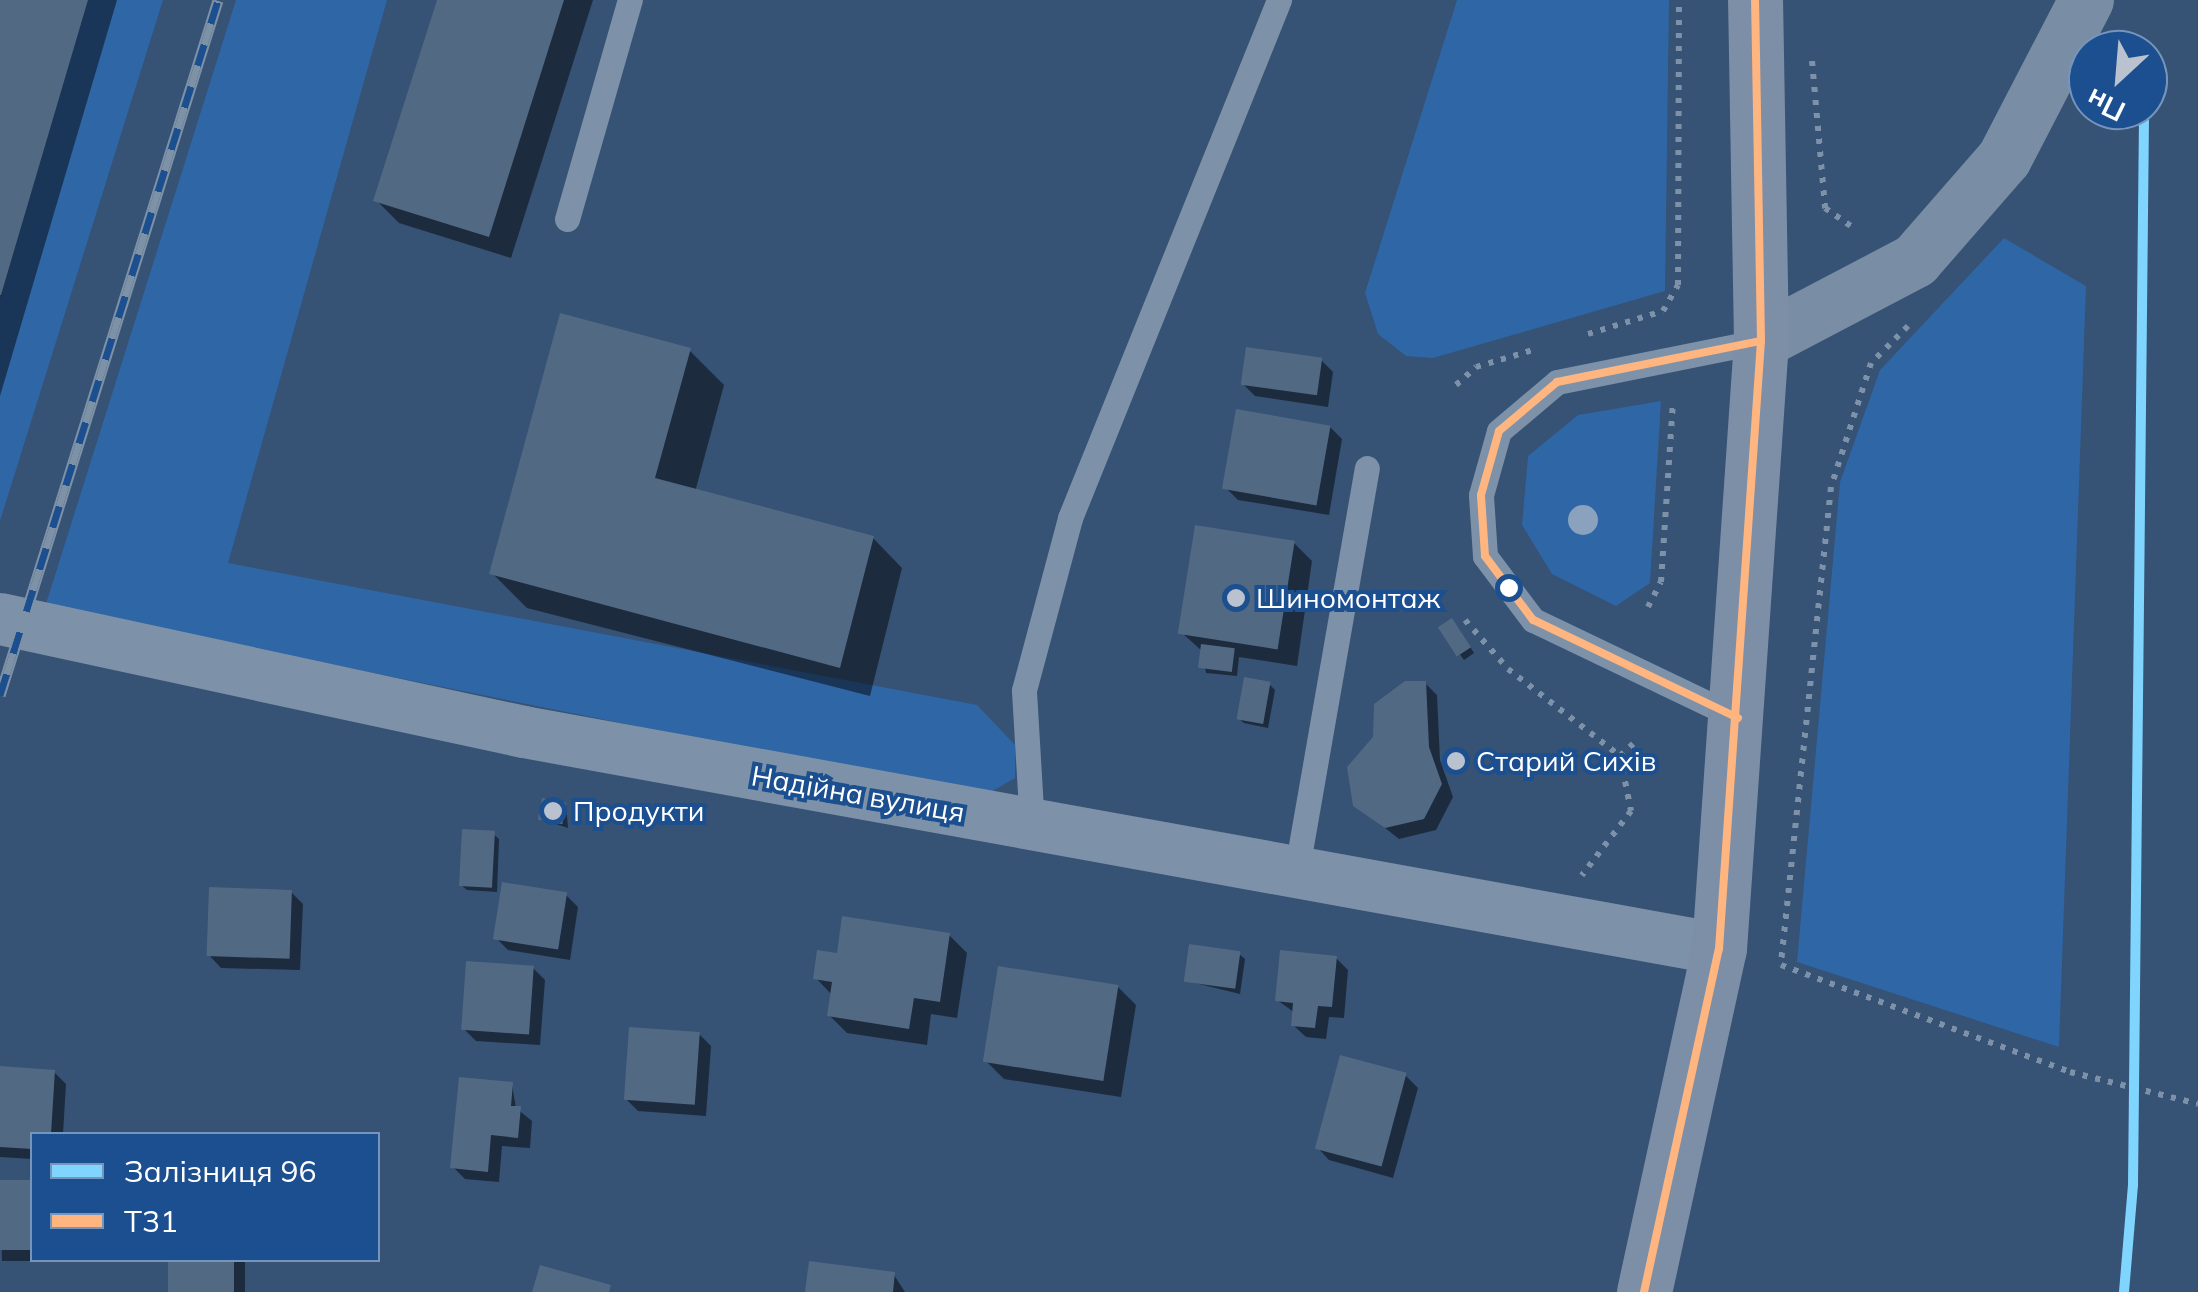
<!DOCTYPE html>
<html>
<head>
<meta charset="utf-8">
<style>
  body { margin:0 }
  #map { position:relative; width:2198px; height:1292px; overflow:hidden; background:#365274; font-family:Mulish,sans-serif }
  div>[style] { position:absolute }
  .green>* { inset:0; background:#2f66a5 }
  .shadow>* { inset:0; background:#0007; transform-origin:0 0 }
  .building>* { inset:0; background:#526984; transform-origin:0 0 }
  .path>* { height:6px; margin-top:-3px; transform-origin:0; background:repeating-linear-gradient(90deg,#7d92a8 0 5px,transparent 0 13px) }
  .lane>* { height:25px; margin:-12.5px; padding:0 12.5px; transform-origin:12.5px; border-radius:12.5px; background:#7d92a8 }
  .street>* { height:52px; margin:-26px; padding:0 26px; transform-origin:26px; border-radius:26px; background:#7d92a8 }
  .secondary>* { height:55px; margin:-27.5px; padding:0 27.5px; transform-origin:27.5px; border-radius:27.5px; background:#798da4 }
  .primary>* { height:55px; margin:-27.5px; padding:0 27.5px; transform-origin:27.5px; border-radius:27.5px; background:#7d8ea7 }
  .rail>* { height:11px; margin-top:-5.5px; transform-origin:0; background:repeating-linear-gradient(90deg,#1b4f8f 0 22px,#7e92a7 0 44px); box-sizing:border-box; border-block:2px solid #7e92a7 }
  .bus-1>* { height:8px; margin:-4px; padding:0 4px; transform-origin:4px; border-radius:4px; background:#ffb580 }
  .rail-1>* { height:10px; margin:-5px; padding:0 5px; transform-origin:5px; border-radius:5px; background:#80d5ff }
  .trees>* { width:30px; height:30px; margin:-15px; border-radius:50%; background:#8aa2be }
  .dots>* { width:28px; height:28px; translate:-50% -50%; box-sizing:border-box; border:5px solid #1b4f8f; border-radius:50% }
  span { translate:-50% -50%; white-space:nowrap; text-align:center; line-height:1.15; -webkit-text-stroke:8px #1b4f8f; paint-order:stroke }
  .poi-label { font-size:28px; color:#fff }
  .left { translate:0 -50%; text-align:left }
  .street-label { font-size:28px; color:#fff }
  .legend { position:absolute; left:30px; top:1132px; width:350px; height:130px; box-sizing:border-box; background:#1b4f8f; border:2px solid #7695bc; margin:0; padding:12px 18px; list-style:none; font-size:30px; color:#fff }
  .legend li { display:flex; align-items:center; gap:20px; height:50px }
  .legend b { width:50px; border:2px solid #7695bc }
  .north { position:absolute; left:2068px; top:30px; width:100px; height:100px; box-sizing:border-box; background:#1b4f8f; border:2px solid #7695bc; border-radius:50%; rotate:206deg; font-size:28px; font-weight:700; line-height:40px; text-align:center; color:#fff }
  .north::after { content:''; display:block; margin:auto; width:35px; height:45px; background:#b9c2ce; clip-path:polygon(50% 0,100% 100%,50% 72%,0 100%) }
</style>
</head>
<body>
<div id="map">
  <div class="green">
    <i style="clip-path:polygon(88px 0,163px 0,0 521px,0 299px)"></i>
    <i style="clip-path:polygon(236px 0,387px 0,228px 563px,977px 705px,1015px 745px,1015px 778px,984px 796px,45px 607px)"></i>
    <i style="clip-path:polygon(1457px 0,1669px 0,1665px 291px,1433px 358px,1406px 356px,1378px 334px,1365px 293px)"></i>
    <i style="clip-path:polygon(2004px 238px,2086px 286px,2059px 1047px,1797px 962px,1840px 482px,1880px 370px)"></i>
    <i style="clip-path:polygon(1661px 401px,1650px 583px,1616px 606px,1552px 574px,1522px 525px,1528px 456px,1578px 415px)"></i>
  </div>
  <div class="shadow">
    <i style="clip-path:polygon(0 0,117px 0,0 396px)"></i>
    <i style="clip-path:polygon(439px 0,593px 0,511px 258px,399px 223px,376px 200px)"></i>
    <i style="clip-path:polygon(689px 350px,724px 385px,695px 492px,873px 538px,902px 568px,870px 696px,527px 608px,492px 573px)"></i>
    <i style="clip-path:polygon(1321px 360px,1333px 372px,1328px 407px,1255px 396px,1243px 384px)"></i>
    <i style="clip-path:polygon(1330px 427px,1342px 439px,1329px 515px,1238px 500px,1226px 488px)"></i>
    <i style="clip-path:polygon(1294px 543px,1312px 561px,1297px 666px,1239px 657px,1237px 676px,1206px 673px,1202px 651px,1182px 633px)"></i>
    <i style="clip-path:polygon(1457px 626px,1474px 653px,1464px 660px,1441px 628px)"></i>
    <i style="clip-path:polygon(1425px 683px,1437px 695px,1440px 760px,1453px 797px,1436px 830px,1399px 839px,1355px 804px,1350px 768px)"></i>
    <i style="clip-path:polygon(1270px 685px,1275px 690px,1268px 728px,1244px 723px,1238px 718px)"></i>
    <i style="clip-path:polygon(566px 805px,568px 828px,541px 819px)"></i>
    <i style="clip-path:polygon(493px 834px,499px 839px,497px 892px,467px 890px,461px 885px)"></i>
    <i style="clip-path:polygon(291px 892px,303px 904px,300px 970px,221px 968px,209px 955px)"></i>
    <i style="clip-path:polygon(566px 895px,578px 907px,570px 960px,508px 950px,496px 938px)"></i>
    <i style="clip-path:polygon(949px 935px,967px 953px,957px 1018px,931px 1014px,927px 1045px,847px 1033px,829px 1015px,832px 995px,816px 978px,839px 955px)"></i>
    <i style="clip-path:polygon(1239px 954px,1245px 959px,1240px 994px,1187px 981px)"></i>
    <i style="clip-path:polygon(1336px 958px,1348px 970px,1344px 1018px,1329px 1017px,1326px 1039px,1306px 1037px,1293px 1025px,1295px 1013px,1277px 1000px)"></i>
    <i style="clip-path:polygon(533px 968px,545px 980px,540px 1045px,476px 1041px,464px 1029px)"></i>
    <i style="clip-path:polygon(1118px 987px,1136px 1005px,1121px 1097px,1004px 1079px,986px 1061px)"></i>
    <i style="clip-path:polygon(699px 1034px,711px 1046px,706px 1116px,638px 1111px,626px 1099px)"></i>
    <i style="clip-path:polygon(0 1068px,54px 1072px,66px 1084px,63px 1134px,32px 1134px,32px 1159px,0 1157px)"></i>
    <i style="clip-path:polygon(1406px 1076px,1418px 1088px,1393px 1178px,1329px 1160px,1317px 1147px)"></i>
    <i style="clip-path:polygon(512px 1085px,516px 1108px,532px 1121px,530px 1148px,502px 1146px,499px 1182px,465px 1179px,453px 1167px)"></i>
    <i style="clip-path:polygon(0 1183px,32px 1183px,32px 1260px,99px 1261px,2px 1261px)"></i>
    <i style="left:170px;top:1260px;width:75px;height:32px"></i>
    <i style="clip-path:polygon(894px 1275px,905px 1292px,808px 1292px)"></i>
  </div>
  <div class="building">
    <i style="clip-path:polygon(0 0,88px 0,1px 295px,0 295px)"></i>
    <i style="clip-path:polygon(437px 0,564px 0,489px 237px,373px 201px)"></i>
    <i style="clip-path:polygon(560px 313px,691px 348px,655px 478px,874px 536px,840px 668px,489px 574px)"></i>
    <i style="left:1246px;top:347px;width:77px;height:38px;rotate:8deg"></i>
    <i style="left:1236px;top:409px;width:96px;height:81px;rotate:10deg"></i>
    <i style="left:1195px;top:525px;width:101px;height:110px;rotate:9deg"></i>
    <i style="left:1452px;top:618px;width:35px;height:17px;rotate:57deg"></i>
    <i style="left:1201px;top:644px;width:34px;height:24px;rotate:7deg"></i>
    <i style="left:1244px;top:677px;width:27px;height:43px;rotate:10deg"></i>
    <i style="clip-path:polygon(1405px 681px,1426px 681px,1429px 747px,1442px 784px,1424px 819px,1385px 828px,1353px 806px,1347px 767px,1373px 737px,1374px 704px)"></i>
    <i style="left:542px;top:798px;width:25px;height:22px;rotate:11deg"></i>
    <i style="left:462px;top:829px;width:33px;height:57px;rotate:3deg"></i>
    <i style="left:502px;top:882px;width:66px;height:58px;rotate:9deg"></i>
    <i style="left:209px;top:887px;width:83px;height:69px;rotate:2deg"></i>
    <i style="clip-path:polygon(842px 916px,950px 933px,940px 1002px,914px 998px,909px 1029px,827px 1016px,832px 982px,813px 979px,817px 950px,837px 953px)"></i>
    <i style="left:1189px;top:944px;width:52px;height:38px;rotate:8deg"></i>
    <i style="clip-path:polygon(1280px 950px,1337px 956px,1332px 1007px,1318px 1006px,1315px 1028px,1291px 1026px,1293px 1003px,1275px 1001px)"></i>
    <i style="left:466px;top:961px;width:68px;height:69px;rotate:4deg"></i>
    <i style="left:998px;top:966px;width:122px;height:97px;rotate:9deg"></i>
    <i style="left:629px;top:1027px;width:71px;height:73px;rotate:4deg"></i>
    <i style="left:1340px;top:1055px;width:69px;height:97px;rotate:15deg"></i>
    <i style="clip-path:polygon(0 1066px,55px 1070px,51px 1134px,32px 1134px,32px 1149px,0 1147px)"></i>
    <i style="clip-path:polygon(459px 1077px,513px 1082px,511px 1106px,521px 1106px,518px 1138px,491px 1135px,488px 1172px,450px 1168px)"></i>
    <i style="left:0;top:1180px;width:32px;height:70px"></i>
    <i style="left:168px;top:1260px;width:66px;height:32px"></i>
    <i style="clip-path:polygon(809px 1261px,895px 1272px,893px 1292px,805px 1292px)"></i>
    <i style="clip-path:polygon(540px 1265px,611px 1285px,609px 1292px,532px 1292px)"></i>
  </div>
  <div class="path">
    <i style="left:1812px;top:61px;width:148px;rotate:84.9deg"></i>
    <i style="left:1825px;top:208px;width:38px;rotate:35deg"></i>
    <i style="left:1908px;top:326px;width:52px;rotate:135deg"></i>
    <i style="left:1871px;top:363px;width:130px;rotate:107.9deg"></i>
    <i style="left:1831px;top:487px;width:481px;rotate:96deg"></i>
    <i style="left:1781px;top:965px;width:308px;rotate:20.3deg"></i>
    <i style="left:2070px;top:1072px;width:132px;rotate:14deg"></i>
    <i style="left:1588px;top:334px;width:78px;rotate:-17deg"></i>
    <i style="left:1663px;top:311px;width:30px;rotate:-60deg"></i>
    <i style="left:1678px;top:285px;width:285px;rotate:-89.8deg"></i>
    <i style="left:1456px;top:385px;width:27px;rotate:-42deg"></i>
    <i style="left:1476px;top:367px;width:59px;rotate:-16.6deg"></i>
    <i style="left:1648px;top:607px;width:28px;rotate:-63deg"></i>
    <i style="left:1661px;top:582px;width:181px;rotate:-86.2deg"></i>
    <i style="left:1465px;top:620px;width:65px;rotate:48.7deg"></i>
    <i style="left:1508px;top:669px;width:142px;rotate:37.8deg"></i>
    <i style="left:1620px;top:756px;width:56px;rotate:78.7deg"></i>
    <i style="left:1631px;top:811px;width:81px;rotate:127.4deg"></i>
    <i style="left:1620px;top:756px;width:18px;rotate:-43deg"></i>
  </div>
  <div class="lane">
    <i style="left:567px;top:219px;width:228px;rotate:-74deg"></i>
    <i style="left:1738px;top:718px;width:227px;rotate:-154.4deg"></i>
    <i style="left:1533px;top:620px;width:80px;rotate:-126.9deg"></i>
    <i style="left:1485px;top:556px;width:61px;rotate:-93.8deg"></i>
    <i style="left:1481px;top:495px;width:66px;rotate:-74.3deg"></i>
    <i style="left:1499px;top:431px;width:76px;rotate:-40.2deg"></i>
    <i style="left:1557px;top:382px;width:208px;rotate:-11.4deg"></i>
    <i style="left:1032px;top:826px;width:136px;rotate:-93.4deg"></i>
    <i style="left:1024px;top:690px;width:178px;rotate:-75deg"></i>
    <i style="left:1070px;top:518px;width:559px;rotate:-68.03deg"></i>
    <i style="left:1296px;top:874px;width:412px;rotate:-80.1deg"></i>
  </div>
  <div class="street">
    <i style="left:0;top:619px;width:536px;rotate:12.17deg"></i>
    <i style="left:524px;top:732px;width:1215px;rotate:10.29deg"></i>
  </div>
  <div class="secondary">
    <i style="left:1761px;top:341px;width:174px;rotate:-27.7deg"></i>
    <i style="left:1915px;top:260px;width:135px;rotate:-48.9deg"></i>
    <i style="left:2004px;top:158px;width:178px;rotate:-62.6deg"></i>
  </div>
  <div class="primary">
    <i style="left:1644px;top:1292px;width:351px;rotate:-77.7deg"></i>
    <i style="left:1719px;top:949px;width:609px;rotate:-86.05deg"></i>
    <i style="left:1761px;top:341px;width:341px;rotate:-91deg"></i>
  </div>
  <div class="rail">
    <i style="left:0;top:695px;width:728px;rotate:-72.58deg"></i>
  </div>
  <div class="bus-1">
    <i style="left:1738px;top:718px;width:227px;rotate:-154.4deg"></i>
    <i style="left:1533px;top:620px;width:80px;rotate:-126.9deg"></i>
    <i style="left:1485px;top:556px;width:61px;rotate:-93.8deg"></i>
    <i style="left:1481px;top:495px;width:66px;rotate:-74.3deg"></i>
    <i style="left:1499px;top:431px;width:76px;rotate:-40.2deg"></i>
    <i style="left:1557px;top:382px;width:208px;rotate:-11.4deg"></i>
    <i style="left:1644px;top:1292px;width:351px;rotate:-77.7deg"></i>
    <i style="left:1719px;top:949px;width:609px;rotate:-86.05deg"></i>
    <i style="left:1761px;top:341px;width:341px;rotate:-91deg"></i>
  </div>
  <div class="rail-1">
    <i style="left:2124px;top:1292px;width:107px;rotate:-85.2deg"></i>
    <i style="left:2133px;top:1185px;width:1075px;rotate:-89.41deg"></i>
  </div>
  <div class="trees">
    <i style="left:1583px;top:520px"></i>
  </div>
  <div class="dots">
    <i style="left:1509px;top:588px;background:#fff"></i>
    <i style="left:1236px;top:598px;background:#b9c2ce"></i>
    <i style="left:1456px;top:761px;background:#b9c2ce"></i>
    <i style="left:553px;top:811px;background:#b9c2ce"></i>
  </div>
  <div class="poi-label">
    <span class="left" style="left:1256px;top:598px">Шиномонтаж</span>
    <span class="left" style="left:1476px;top:761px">Старий Сихів</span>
    <span class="left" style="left:573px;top:811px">Продукти</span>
  </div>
  <div class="street-label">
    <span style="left:858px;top:794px;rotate:10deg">Надійна вулиця</span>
  </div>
  <ul class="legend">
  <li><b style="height:12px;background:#80d5ff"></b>Залізниця 96</li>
  <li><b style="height:12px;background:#ffb580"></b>Т31</li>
  </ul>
  <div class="north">Пн</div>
</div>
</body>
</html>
